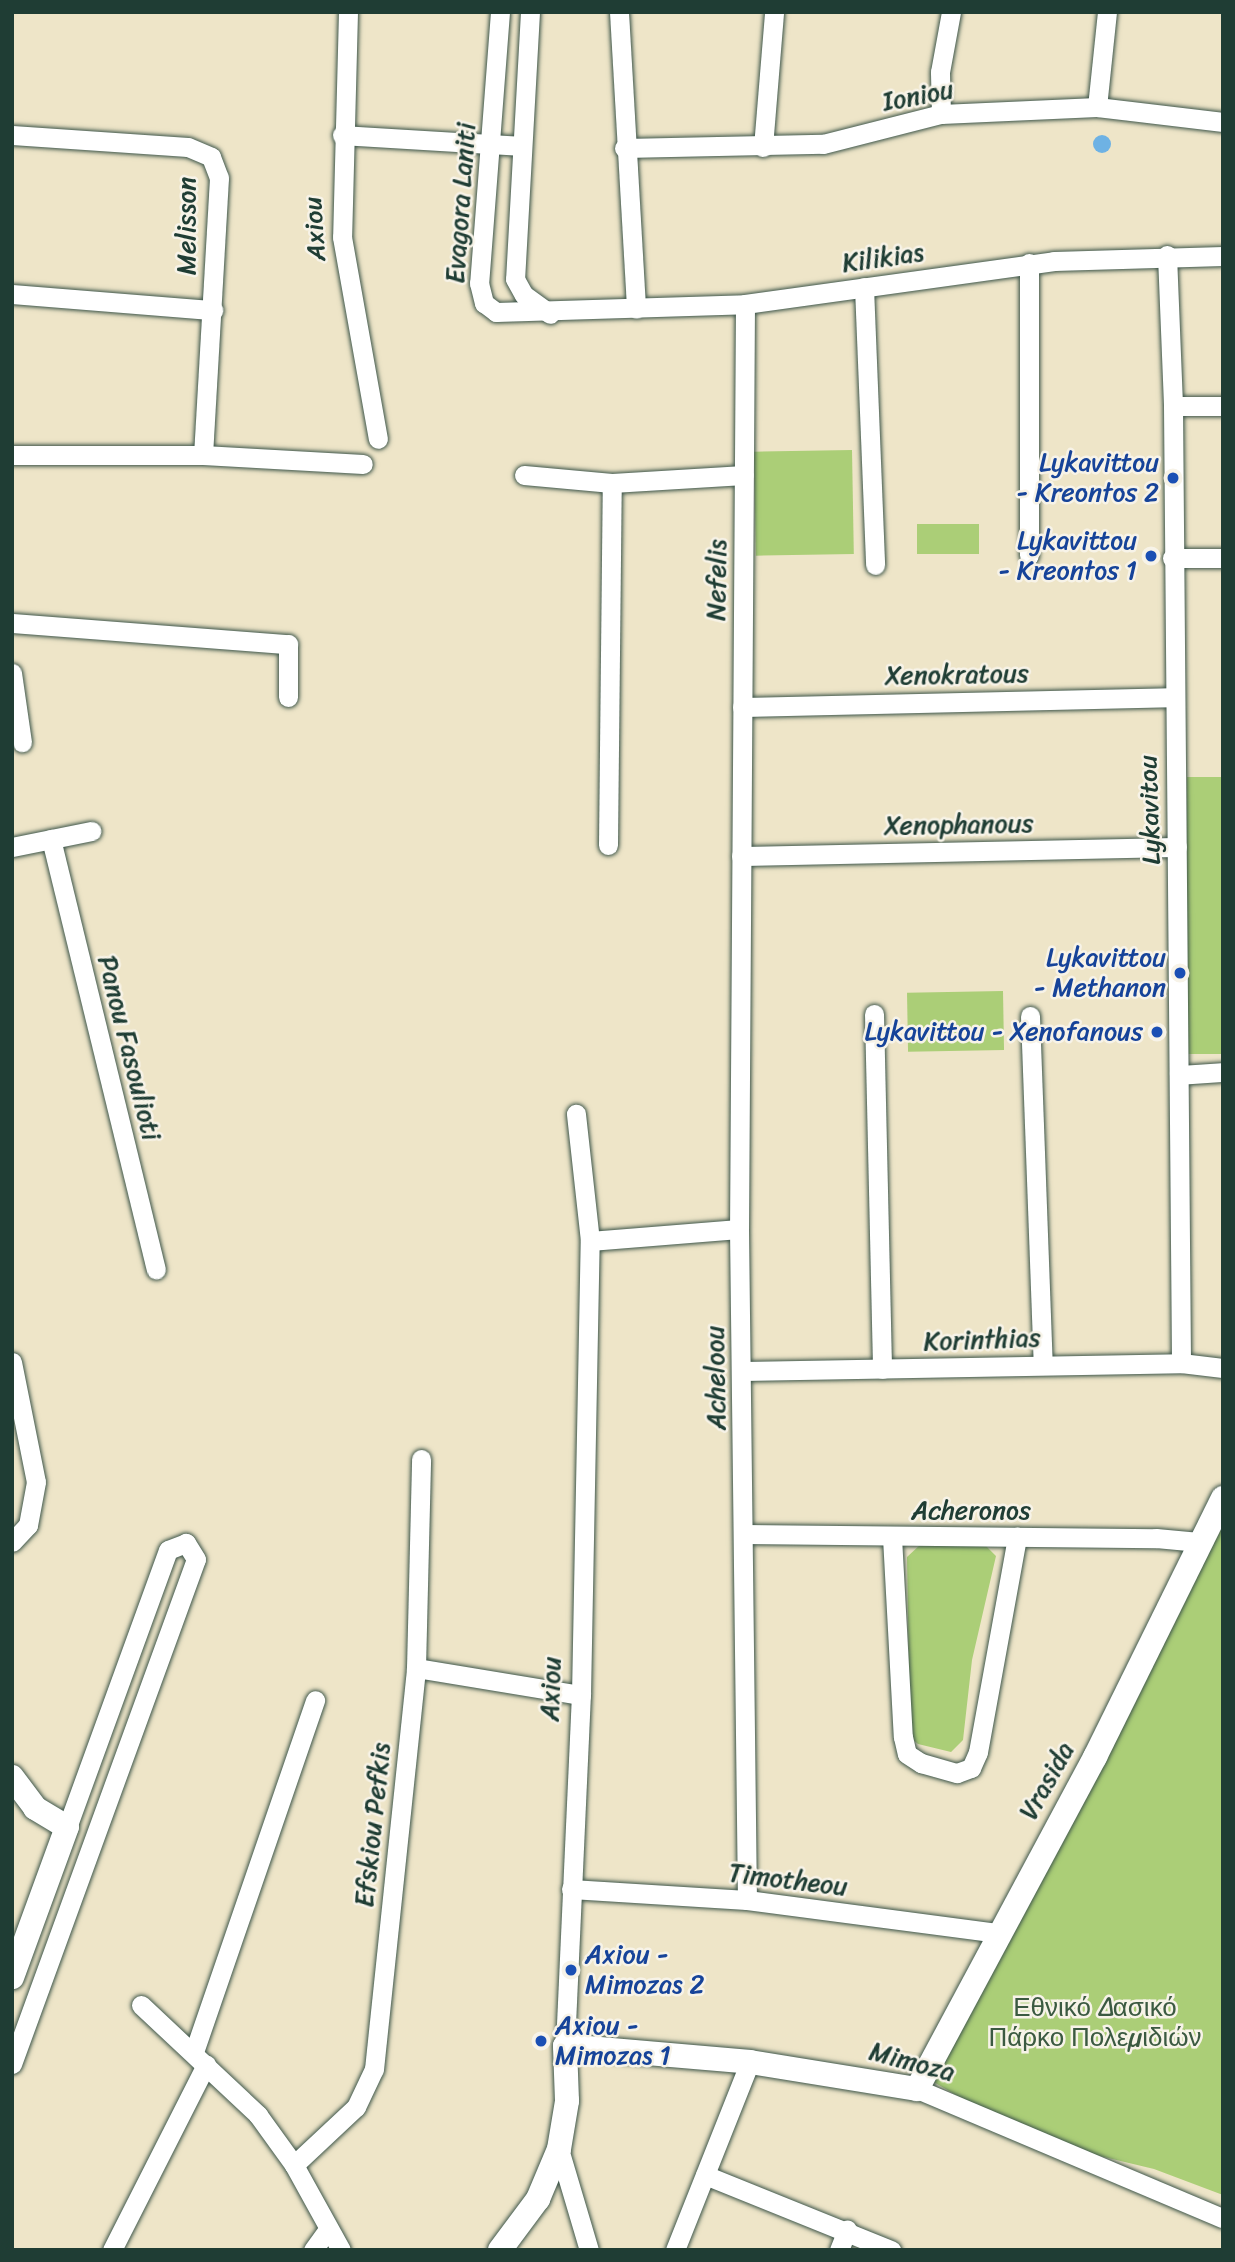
<!DOCTYPE html>
<html>
<head>
<meta charset="utf-8">
<style>
  body { margin:0 }
  #map { position:relative; width:1235px; height:2262px; overflow:hidden; background:#eee5c8; font-family:Sriracha,sans-serif }
  div>[style] { position:absolute }
  .green>* { inset:0; background:#abce77; transform-origin:0 0 }
  .water>* { inset:0; background:#6eb2e4 }
  .round { border-radius:50% }
  .roads { filter:drop-shadow(0 0 2px #3e564a) drop-shadow(0 0 2px #3e564a) }
  .minor>* { height:19px; margin:-9.5px; padding:0 9.5px; transform-origin:9.5px; border-radius:9.5px; background:#fff }
  .tertiary>* { height:24px; margin:-12px; padding:0 12px; transform-origin:12px; border-radius:12px; background:#fff }
  .dots>* { width:19px; height:19px; translate:-50% -50%; box-sizing:border-box; border:4px solid #f7f3e8; border-radius:50% }
  span { translate:-50% -50%; white-space:nowrap; text-align:center; line-height:1.15; -webkit-text-stroke:5px #f7f3e8; paint-order:stroke }
  .street-label { font-size:26px; color:#1f3d34 }
  .transit-label { font-size:26px; color:#164399 }
  .right { translate:-100% -50%; text-align:right }
  .left { translate:0 -50%; text-align:left }
  .park-label { font-size:26px; color:#3b5a41 }
  .frame { position:absolute; inset:0; border:14px solid #1f3d34; pointer-events:none }
</style>
</head>
<body>
<div id="map">
  <div class="green">
    <i style="left:852px;top:450px;width:104px;height:98px;rotate:89deg"></i>
    <i style="left:917px;top:524px;width:62px;height:30px"></i>
    <i style="left:1223px;top:777px;width:277px;height:36px;rotate:90deg"></i>
    <i style="left:1003px;top:991px;width:59px;height:96px;rotate:89deg"></i>
    <i style="clip-path:polygon(1223px 1511px,1223px 2195px,1154px 2169px,1033px 2140px,932px 2081px)"></i>
    <i style="clip-path:polygon(921px 1544px,986px 1546px,996px 1556px,972px 1660px,963px 1740px,951px 1752px,918px 1744px,910px 1737px,907px 1557px)"></i>
  </div>
  <div class="water">
    <i class="round" style="left:1093px;top:135px;width:18px;height:18px"></i>
  </div>
  <div class="roads">
    <div class="minor">
      <i style="left:348px;top:12px;width:225px;rotate:91.5deg"></i>
      <i style="left:342px;top:237px;width:205px;rotate:79.9deg"></i>
      <i style="left:500px;top:12px;width:272px;rotate:94.4deg"></i>
      <i style="left:479px;top:283px;width:21px;rotate:76deg"></i>
      <i style="left:484px;top:303px;width:15px;rotate:37deg"></i>
      <i style="left:496px;top:312px;width:249px;rotate:-1.8deg"></i>
      <i style="left:745px;top:304px;width:312px;rotate:-7.9deg"></i>
      <i style="left:1054px;top:261px;width:169px;rotate:-1.7deg"></i>
      <i style="left:530px;top:12px;width:267px;rotate:93.2deg"></i>
      <i style="left:515px;top:279px;width:18px;rotate:61deg"></i>
      <i style="left:524px;top:295px;width:32px;rotate:36deg"></i>
      <i style="left:619px;top:12px;width:297px;rotate:86.7deg"></i>
      <i style="left:1097px;top:107px;width:96px;rotate:-84deg"></i>
      <i style="left:941px;top:114px;width:42px;rotate:-91.4deg"></i>
      <i style="left:940px;top:72px;width:61px;rotate:-79.6deg"></i>
      <i style="left:12px;top:135px;width:176px;rotate:3.9deg"></i>
      <i style="left:188px;top:147px;width:25px;rotate:23deg"></i>
      <i style="left:211px;top:157px;width:22px;rotate:69deg"></i>
      <i style="left:219px;top:178px;width:277px;rotate:93.3deg"></i>
      <i style="left:342px;top:135px;width:180px;rotate:3.5deg"></i>
      <i style="left:763px;top:147px;width:135px;rotate:-85.3deg"></i>
      <i style="left:624px;top:148px;width:199px;rotate:-1.2deg"></i>
      <i style="left:823px;top:144px;width:122px;rotate:-14.3deg"></i>
      <i style="left:941px;top:114px;width:156px;rotate:-2.6deg"></i>
      <i style="left:1097px;top:107px;width:127px;rotate:6.8deg"></i>
      <i style="left:1167px;top:255px;width:151px;rotate:87.7deg"></i>
      <i style="left:1173px;top:406px;width:957px;rotate:89.52deg"></i>
      <i style="left:864px;top:287px;width:278px;rotate:87.7deg"></i>
      <i style="left:12px;top:294px;width:202px;rotate:4.6deg"></i>
      <i style="left:745px;top:304px;width:925px;rotate:90.37deg"></i>
      <i style="left:739px;top:1229px;width:671px;rotate:89.32deg"></i>
      <i style="left:1173px;top:406px;width:50px"></i>
      <i style="left:12px;top:455px;width:191px"></i>
      <i style="left:203px;top:455px;width:160px;rotate:3.2deg"></i>
      <i style="left:524px;top:475px;width:88px;rotate:5.2deg"></i>
      <i style="left:612px;top:483px;width:132px;rotate:-3.5deg"></i>
      <i style="left:1029px;top:555px;width:292px;rotate:-90deg"></i>
      <i style="left:1172px;top:558px;width:51px"></i>
      <i style="left:12px;top:623px;width:277px;rotate:4.4deg"></i>
      <i style="left:288px;top:644px;width:53px;rotate:90deg"></i>
      <i style="left:12px;top:673px;width:70px;rotate:81.8deg"></i>
      <i style="left:742px;top:707px;width:430px;rotate:-1.3deg"></i>
      <i style="left:51px;top:839px;width:443px;rotate:76.3deg"></i>
      <i style="left:608px;top:845px;width:362px;rotate:-89.4deg"></i>
      <i style="left:12px;top:847px;width:81px;rotate:-11.4deg"></i>
      <i style="left:741px;top:856px;width:436px;rotate:-1.2deg"></i>
      <i style="left:874px;top:1014px;width:355px;rotate:88.7deg"></i>
      <i style="left:1030px;top:1016px;width:349px;rotate:87.9deg"></i>
      <i style="left:1179px;top:1075px;width:44px;rotate:-3.9deg"></i>
      <i style="left:590px;top:1241px;width:149px;rotate:-4.6deg"></i>
      <i style="left:12px;top:1362px;width:122px;rotate:78.7deg"></i>
      <i style="left:36px;top:1482px;width:44px;rotate:100.5deg"></i>
      <i style="left:28px;top:1525px;width:23px;rotate:133deg"></i>
      <i style="left:743px;top:1371px;width:438px;rotate:-1deg"></i>
      <i style="left:1181px;top:1363px;width:42px;rotate:6.8deg"></i>
      <i style="left:743px;top:1534px;width:413px;rotate:0.6deg"></i>
      <i style="left:1156px;top:1538px;width:43px;rotate:5.3deg"></i>
      <i style="left:892px;top:1537px;width:200px;rotate:86.9deg"></i>
      <i style="left:903px;top:1737px;width:17px;rotate:77deg"></i>
      <i style="left:907px;top:1754px;width:17px;rotate:33deg"></i>
      <i style="left:921px;top:1763px;width:37px;rotate:16deg"></i>
      <i style="left:957px;top:1773px;width:15px;rotate:-20deg"></i>
      <i style="left:971px;top:1768px;width:17px;rotate:-66deg"></i>
      <i style="left:978px;top:1752px;width:219px;rotate:-79.7deg"></i>
      <i style="left:416px;top:1668px;width:167px;rotate:9.3deg"></i>
      <i style="left:571px;top:1889px;width:176px;rotate:3.6deg"></i>
      <i style="left:747px;top:1900px;width:252px;rotate:7.5deg"></i>
      <i style="left:141px;top:2005px;width:161px;rotate:43.2deg"></i>
      <i style="left:258px;top:2115px;width:62px;rotate:54.2deg"></i>
      <i style="left:294px;top:2165px;width:97px;rotate:61.1deg"></i>
      <i style="left:565px;top:2046px;width:351px;rotate:-87.4deg"></i>
      <i style="left:581px;top:1695px;width:454px;rotate:-88.9deg"></i>
      <i style="left:590px;top:1241px;width:128px;rotate:-96.3deg"></i>
      <i style="left:194px;top:2052px;width:372px;rotate:-71deg"></i>
      <i style="left:12px;top:2064px;width:537px;rotate:-69.98deg"></i>
      <i style="left:196px;top:1559px;width:19px;rotate:-122deg"></i>
      <i style="left:186px;top:1543px;width:19px;rotate:159deg"></i>
      <i style="left:168px;top:1550px;width:295px;rotate:110deg"></i>
      <i style="left:917px;top:2089px;width:332px;rotate:22.9deg"></i>
      <i style="left:559px;top:2149px;width:105px;rotate:73.5deg"></i>
      <i style="left:294px;top:2165px;width:85px;rotate:-43.1deg"></i>
      <i style="left:356px;top:2107px;width:42px;rotate:-64.7deg"></i>
      <i style="left:374px;top:2069px;width:403px;rotate:-84deg"></i>
      <i style="left:416px;top:1668px;width:209px;rotate:-88.6deg"></i>
      <i style="left:705px;top:2175px;width:201px;rotate:22deg"></i>
      <i style="left:112px;top:2250px;width:208px;rotate:-63.1deg"></i>
      <i style="left:313px;top:2250px;width:24px;rotate:-54deg"></i>
      <i style="left:675px;top:2250px;width:202px;rotate:-68.3deg"></i>
      <i style="left:839px;top:2250px;width:22px;rotate:-68deg"></i>
    </div>
    <div class="tertiary">
      <i style="left:12px;top:1777px;width:39px;rotate:53deg"></i>
      <i style="left:35px;top:1808px;width:37px;rotate:31deg"></i>
      <i style="left:67px;top:1827px;width:160px;rotate:110.1deg"></i>
      <i style="left:500px;top:2250px;width:64px;rotate:-53.3deg"></i>
      <i style="left:538px;top:2199px;width:54px;rotate:-67.2deg"></i>
      <i style="left:559px;top:2149px;width:49px;rotate:-80.5deg"></i>
      <i style="left:567px;top:2101px;width:55px;rotate:-92.1deg"></i>
      <i style="left:565px;top:2046px;width:186px;rotate:4.9deg"></i>
      <i style="left:750px;top:2062px;width:169px;rotate:9.2deg"></i>
      <i style="left:917px;top:2089px;width:377px;rotate:-61.8deg"></i>
      <i style="left:1095px;top:1757px;width:289px;rotate:-63.7deg"></i>
    </div>
  </div>
  <div class="dots">
    <i style="left:1173px;top:478px;background:#1a4fb4"></i>
    <i style="left:1151px;top:556px;background:#1a4fb4"></i>
    <i style="left:1180px;top:973px;background:#1a4fb4"></i>
    <i style="left:1157px;top:1032px;background:#1a4fb4"></i>
    <i style="left:571px;top:1970px;background:#1a4fb4"></i>
    <i style="left:541px;top:2041px;background:#1a4fb4"></i>
  </div>
  <div class="street-label">
    <span style="left:918px;top:96px;rotate:-11deg">Ioniou</span>
    <span style="left:461px;top:203px;rotate:-86deg">Evagora Laniti</span>
    <span style="left:187px;top:226px;rotate:-90deg">Melisson</span>
    <span style="left:315px;top:229px;rotate:-94deg">Axiou</span>
    <span style="left:883px;top:258px;rotate:-8deg">Kilikias</span>
    <span style="left:717px;top:580px;rotate:-89deg">Nefelis</span>
    <span style="left:957px;top:675px;rotate:-1deg">Xenokratous</span>
    <span style="left:1150px;top:810px;rotate:-92deg">Lykavitou</span>
    <span style="left:959px;top:825px;rotate:-1deg">Xenophanous</span>
    <span style="left:129px;top:1048px;rotate:76deg">Panou Fasoulioti</span>
    <span style="left:982px;top:1340px;rotate:-2deg">Korinthias</span>
    <span style="left:716px;top:1378px;rotate:-91deg">Acheloou</span>
    <span style="left:971px;top:1511px">Acheronos</span>
    <span style="left:551px;top:1689px;rotate:-88deg">Axiou</span>
    <span style="left:1047px;top:1781px;rotate:-61deg">Vrasida</span>
    <span style="left:373px;top:1825px;rotate:-84deg">Efskiou Pefkis</span>
    <span style="left:788px;top:1880px;rotate:7deg">Timotheou</span>
    <span style="left:912px;top:2062px;rotate:15deg">Mimoza</span>
  </div>
  <div class="transit-label">
    <span class="right" style="left:1159px;top:478px">Lykavittou<br>- Kreontos 2</span>
    <span class="right" style="left:1137px;top:556px">Lykavittou<br>- Kreontos 1</span>
    <span class="right" style="left:1166px;top:973px">Lykavittou<br>- Methanon</span>
    <span class="right" style="left:1143px;top:1032px">Lykavittou - Xenofanous</span>
    <span class="left" style="left:585px;top:1970px">Axiou -<br>Mimozas 2</span>
    <span class="left" style="left:555px;top:2041px">Axiou -<br>Mimozas 1</span>
  </div>
  <div class="park-label">
    <span style="left:1095px;top:2023px">Εθνικό Δασικό<br>Πάρκο Πολεμιδιών</span>
  </div>
  <div class="frame"></div>
</div>
</body>
</html>
